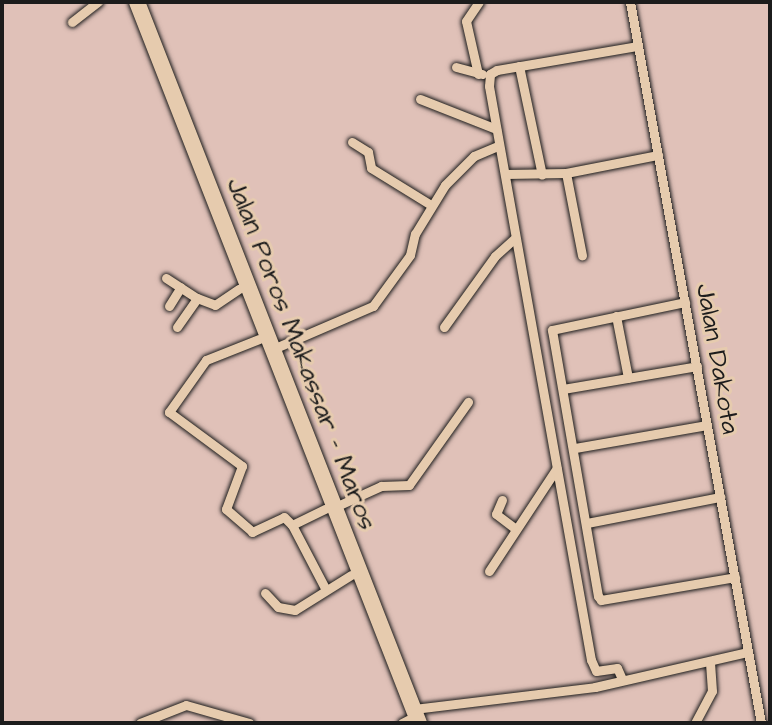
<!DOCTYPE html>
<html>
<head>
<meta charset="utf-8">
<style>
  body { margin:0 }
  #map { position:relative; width:772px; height:725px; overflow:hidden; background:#e0c1b8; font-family:"Architects Daughter",sans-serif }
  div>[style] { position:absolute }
  .roads { filter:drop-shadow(0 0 2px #1c1c1c) drop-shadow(0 0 2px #1c1c1c) }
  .minor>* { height:9px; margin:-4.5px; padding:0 4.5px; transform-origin:4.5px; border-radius:4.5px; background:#e6cbae }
  .trunk>* { height:16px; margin:-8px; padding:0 8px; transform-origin:8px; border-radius:8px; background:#e6cbae }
  span { translate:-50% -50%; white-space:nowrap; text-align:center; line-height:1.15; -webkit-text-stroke:6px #e6cbae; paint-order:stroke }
  .street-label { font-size:26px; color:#1c1c1c }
  .frame { position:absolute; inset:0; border:4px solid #1c1c1c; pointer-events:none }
</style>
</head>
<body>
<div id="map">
  <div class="roads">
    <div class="minor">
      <i style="left:630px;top:2px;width:733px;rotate:79.7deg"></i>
      <i style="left:72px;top:22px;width:33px;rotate:-38deg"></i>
      <i style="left:519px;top:66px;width:111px;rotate:78.1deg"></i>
      <i style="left:456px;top:67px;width:27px;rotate:15deg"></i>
      <i style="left:478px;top:74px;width:54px;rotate:-102.8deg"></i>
      <i style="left:466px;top:21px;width:23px;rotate:-56deg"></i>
      <i style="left:420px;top:99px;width:82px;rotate:21.5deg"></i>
      <i style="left:352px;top:142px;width:19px;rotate:32deg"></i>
      <i style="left:368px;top:152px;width:16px;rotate:79deg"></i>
      <i style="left:371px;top:168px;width:70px;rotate:31.7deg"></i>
      <i style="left:566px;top:173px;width:84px;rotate:79deg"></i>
      <i style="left:505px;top:174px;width:61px;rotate:-0.9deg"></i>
      <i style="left:566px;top:173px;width:94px;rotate:-11.1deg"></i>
      <i style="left:166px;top:278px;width:37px;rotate:33deg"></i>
      <i style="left:685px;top:302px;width:136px;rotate:168.1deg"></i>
      <i style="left:552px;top:330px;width:270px;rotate:80.2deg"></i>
      <i style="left:598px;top:596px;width:5px;rotate:53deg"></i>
      <i style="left:601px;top:600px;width:136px;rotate:-9.7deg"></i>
      <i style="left:169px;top:306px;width:22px;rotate:-58deg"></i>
      <i style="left:616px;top:316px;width:63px;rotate:79deg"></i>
      <i style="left:177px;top:327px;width:35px;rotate:-55deg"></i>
      <i style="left:197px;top:298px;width:19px;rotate:21deg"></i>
      <i style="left:215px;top:305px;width:29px;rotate:-34deg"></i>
      <i style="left:444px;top:327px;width:87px;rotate:-54.3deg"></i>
      <i style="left:495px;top:256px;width:25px;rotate:-42deg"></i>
      <i style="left:259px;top:339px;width:57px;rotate:158.4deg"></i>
      <i style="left:206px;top:360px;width:64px;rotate:125.4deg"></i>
      <i style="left:169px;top:412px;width:91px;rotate:36.5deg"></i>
      <i style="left:242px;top:466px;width:46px;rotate:110.4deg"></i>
      <i style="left:226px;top:509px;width:35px;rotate:41deg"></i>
      <i style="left:252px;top:532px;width:35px;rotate:-25deg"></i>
      <i style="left:284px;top:517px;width:11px;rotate:45deg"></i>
      <i style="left:292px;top:525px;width:37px;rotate:-26deg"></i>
      <i style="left:273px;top:349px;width:109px;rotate:-23.3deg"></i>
      <i style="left:373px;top:306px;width:63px;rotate:-54deg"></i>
      <i style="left:410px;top:255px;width:22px;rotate:-77deg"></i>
      <i style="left:415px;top:234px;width:57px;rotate:-58.5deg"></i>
      <i style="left:445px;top:185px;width:41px;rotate:-45deg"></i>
      <i style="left:474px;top:156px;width:26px;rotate:-23deg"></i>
      <i style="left:563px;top:389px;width:136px;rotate:-9.7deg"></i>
      <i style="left:575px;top:448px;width:134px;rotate:-9.9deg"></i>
      <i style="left:502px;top:500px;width:15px;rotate:113deg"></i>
      <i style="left:496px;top:514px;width:25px;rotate:37deg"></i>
      <i style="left:335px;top:507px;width:51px;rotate:-24.5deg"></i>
      <i style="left:381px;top:486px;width:28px;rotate:-2deg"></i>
      <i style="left:409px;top:485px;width:102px;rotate:-54.6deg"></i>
      <i style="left:587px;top:523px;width:136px;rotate:-11.1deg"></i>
      <i style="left:292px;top:525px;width:71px;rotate:62.4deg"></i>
      <i style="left:489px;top:571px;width:123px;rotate:-56.6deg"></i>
      <i style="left:265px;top:593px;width:19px;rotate:47deg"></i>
      <i style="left:278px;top:607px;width:17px;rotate:10deg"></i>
      <i style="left:295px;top:610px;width:66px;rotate:-32deg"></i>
      <i style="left:622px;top:679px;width:12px;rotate:-114deg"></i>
      <i style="left:617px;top:668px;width:21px;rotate:172deg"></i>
      <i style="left:596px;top:671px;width:12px;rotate:-114deg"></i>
      <i style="left:591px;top:660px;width:583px;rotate:-100.08deg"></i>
      <i style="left:489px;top:86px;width:12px;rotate:-85deg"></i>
      <i style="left:490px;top:74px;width:8px;rotate:-30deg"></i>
      <i style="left:497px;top:70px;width:143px;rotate:-9.7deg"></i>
      <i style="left:414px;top:709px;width:182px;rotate:-6.9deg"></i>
      <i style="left:595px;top:687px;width:157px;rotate:-12.9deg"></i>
      <i style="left:140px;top:723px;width:49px;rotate:-21.4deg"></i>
      <i style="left:186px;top:705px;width:66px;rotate:15.9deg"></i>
      <i style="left:402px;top:723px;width:7px;rotate:-27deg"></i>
      <i style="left:695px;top:723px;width:36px;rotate:-62deg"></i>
      <i style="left:712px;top:691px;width:29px;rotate:-94deg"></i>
    </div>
    <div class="trunk">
      <i style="left:137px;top:2px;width:774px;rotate:68.64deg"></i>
    </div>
  </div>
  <div class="street-label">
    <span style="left:301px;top:354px;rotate:69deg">Jalan Poros Makassar - Maros</span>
    <span style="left:717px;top:359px;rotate:80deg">Jalan Dakota</span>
  </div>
  <div class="frame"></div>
</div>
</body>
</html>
